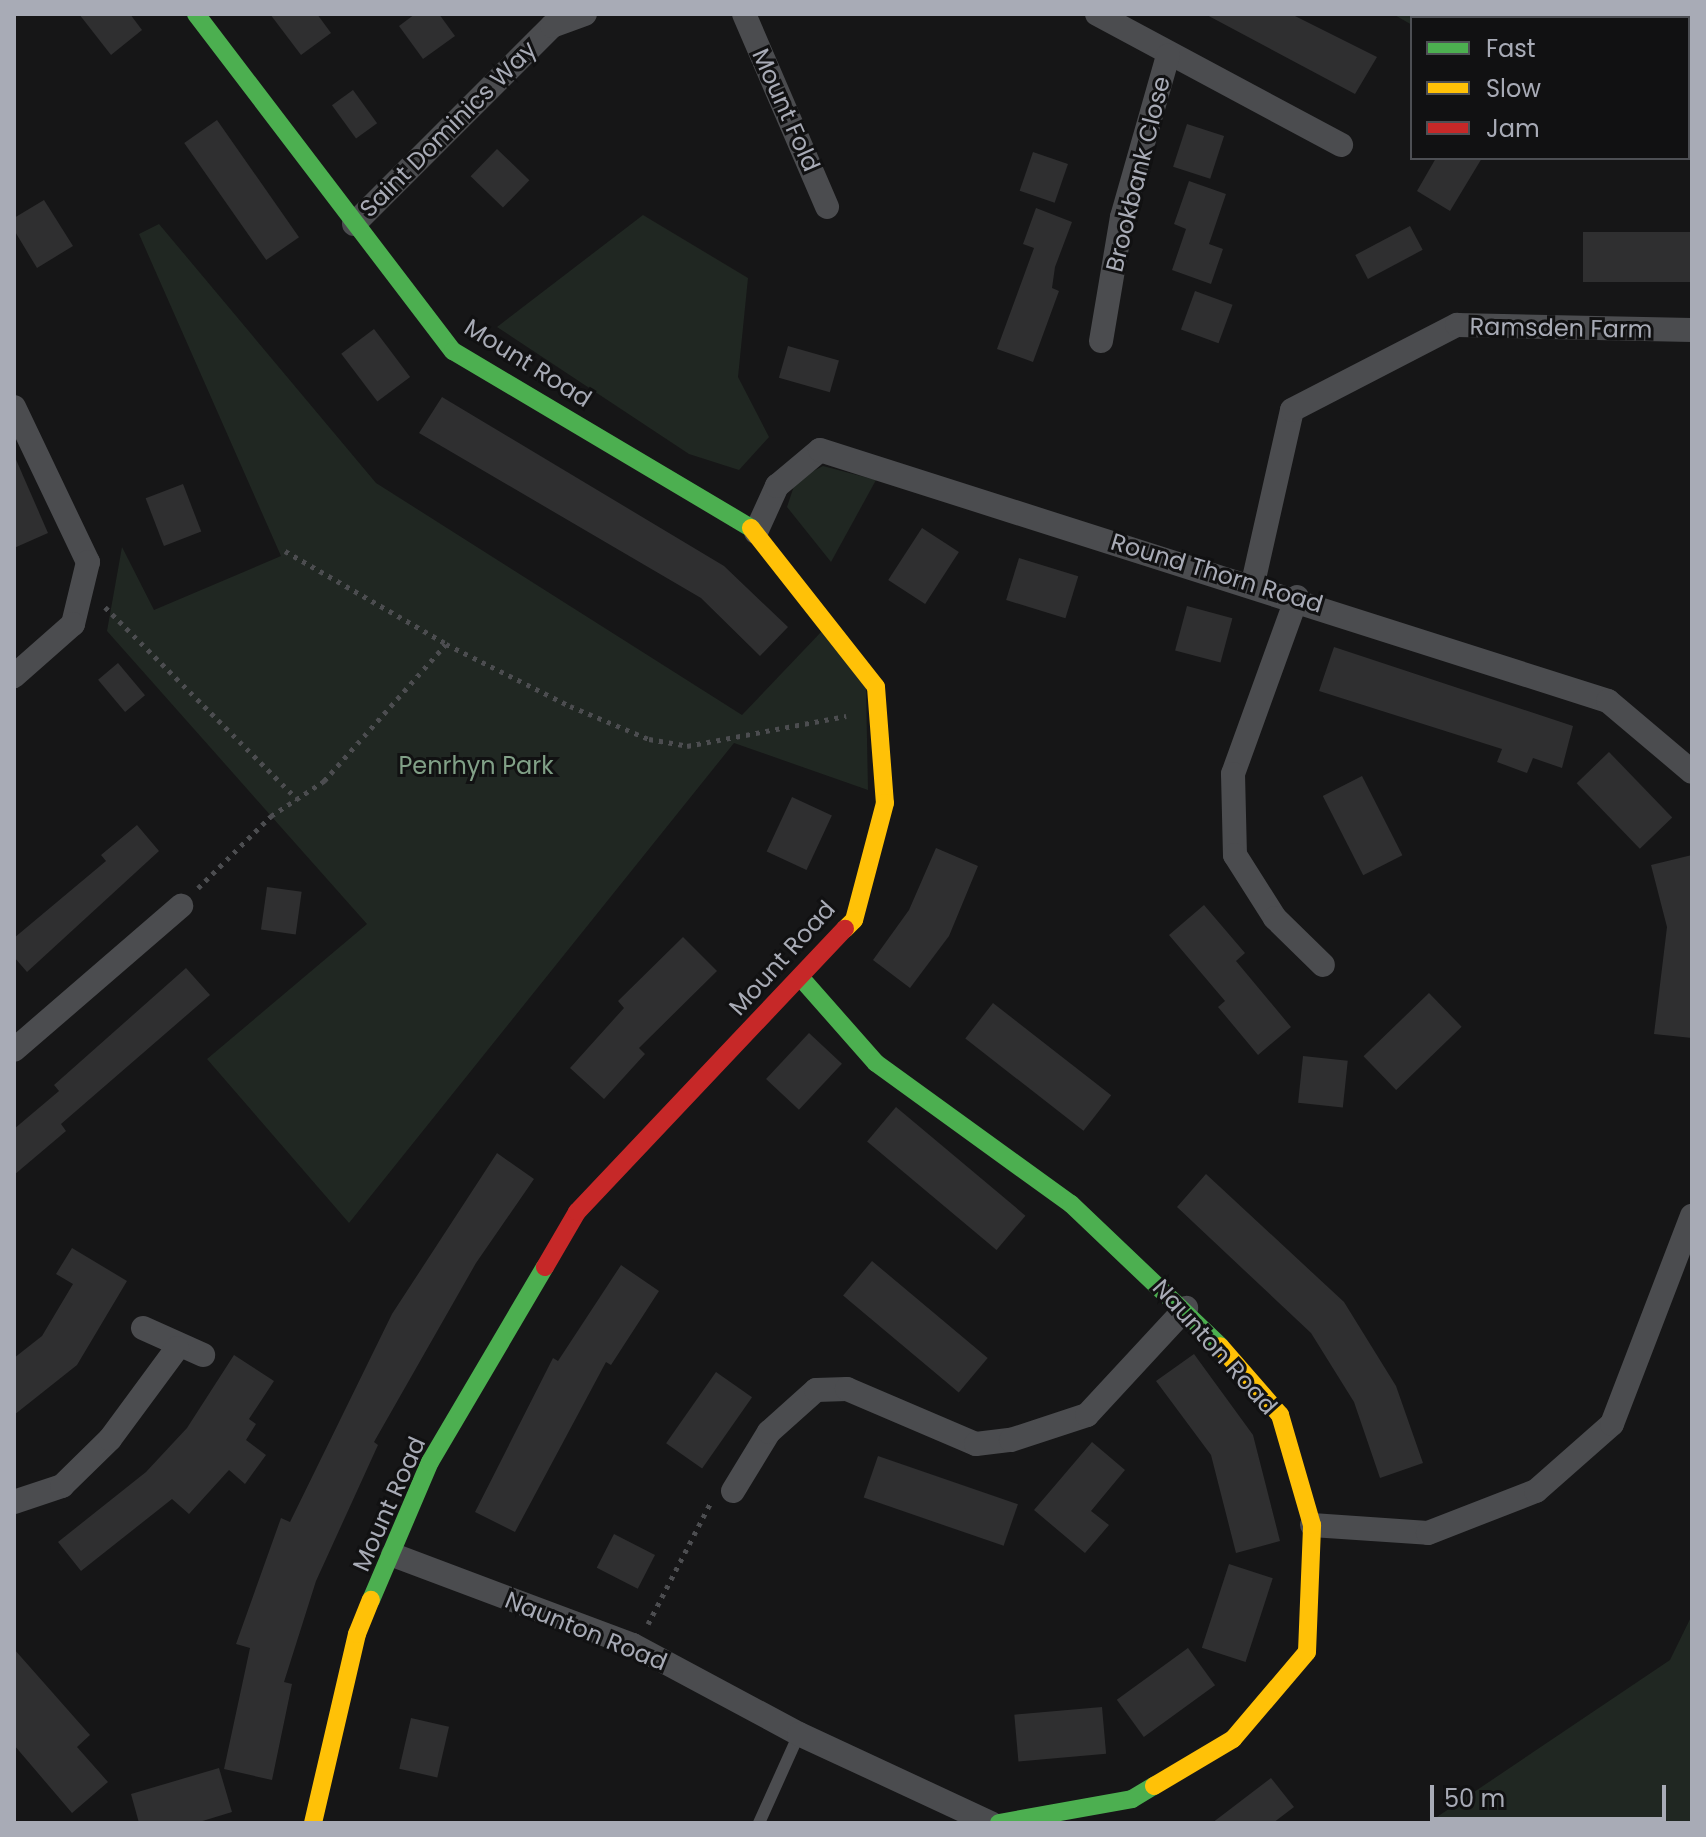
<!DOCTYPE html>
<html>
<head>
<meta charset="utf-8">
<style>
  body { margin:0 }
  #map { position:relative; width:1706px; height:1837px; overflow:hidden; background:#161617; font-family:Poppins,sans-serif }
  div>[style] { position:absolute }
  .green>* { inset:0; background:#202722 }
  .building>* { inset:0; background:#2f2f30; transform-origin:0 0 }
  .path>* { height:5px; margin-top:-2.5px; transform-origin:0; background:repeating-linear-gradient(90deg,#4c4d50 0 4px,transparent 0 10px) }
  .lane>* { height:12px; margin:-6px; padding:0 6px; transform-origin:6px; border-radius:6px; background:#4b4c4f }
  .street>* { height:24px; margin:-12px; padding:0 12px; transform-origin:12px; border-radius:12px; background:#4b4c4f }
  .fast>* { height:18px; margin:-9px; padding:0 9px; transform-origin:9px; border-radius:9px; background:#4caf50 }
  .slow>* { height:18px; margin:-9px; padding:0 9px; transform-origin:9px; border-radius:9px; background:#ffc107 }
  .jam>* { height:18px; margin:-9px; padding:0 9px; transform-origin:9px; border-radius:9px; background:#c62828 }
  span { translate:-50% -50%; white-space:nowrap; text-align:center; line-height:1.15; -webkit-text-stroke:6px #111112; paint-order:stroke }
  .street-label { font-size:24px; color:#a8abb6 }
  .park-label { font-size:24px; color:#81a087 }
  .frame { position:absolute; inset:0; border:16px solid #a8abb6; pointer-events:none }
  .legend { position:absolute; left:1410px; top:16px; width:280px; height:144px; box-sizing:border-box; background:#111112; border:2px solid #4d4f54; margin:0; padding:10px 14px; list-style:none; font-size:24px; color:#a8abb6 }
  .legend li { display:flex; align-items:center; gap:16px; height:40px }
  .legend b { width:40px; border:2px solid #4d4f54 }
  .scale { position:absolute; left:1430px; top:1785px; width:236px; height:36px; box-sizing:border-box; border:4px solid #a8abb6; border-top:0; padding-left:10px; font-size:24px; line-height:28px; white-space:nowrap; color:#a8abb6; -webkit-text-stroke:6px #111112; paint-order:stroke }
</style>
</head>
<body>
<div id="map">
  <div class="green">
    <i style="clip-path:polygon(1393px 14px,1692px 14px,1692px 95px,1688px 18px,1412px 18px,1412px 25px)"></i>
    <i style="clip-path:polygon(643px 215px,748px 278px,738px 377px,769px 437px,739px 470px,689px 454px,497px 327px)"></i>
    <i style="clip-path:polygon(159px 224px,376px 483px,742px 715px,822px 631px,866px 688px,868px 790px,734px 743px,349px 1223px,207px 1059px,367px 924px,107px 631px,122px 547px,154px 610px,281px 556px,139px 234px)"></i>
    <i style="clip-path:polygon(823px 466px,876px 480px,831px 562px,787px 507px,796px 480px)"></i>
    <i style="clip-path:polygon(1692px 1615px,1692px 1823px,1428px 1823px,1670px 1660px)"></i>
  </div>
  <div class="building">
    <i style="clip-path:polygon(79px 14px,130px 14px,142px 30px,111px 55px)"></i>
    <i style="clip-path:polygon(270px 14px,317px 14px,331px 33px,301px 55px)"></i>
    <i style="clip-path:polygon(415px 14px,439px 14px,455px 36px,423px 59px,399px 26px)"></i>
    <i style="clip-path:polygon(1205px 14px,1291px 14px,1377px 57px,1355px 94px)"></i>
    <i style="left:353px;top:90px;width:41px;height:26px;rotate:54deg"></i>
    <i style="left:217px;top:120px;width:143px;height:40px;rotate:55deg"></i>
    <i style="left:1187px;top:124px;width:39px;height:45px;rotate:18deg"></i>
    <i style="left:497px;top:149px;width:45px;height:38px;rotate:44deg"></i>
    <i style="left:1033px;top:152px;width:37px;height:41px;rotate:19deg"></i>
    <i style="clip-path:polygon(1436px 158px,1482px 158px,1450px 211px,1417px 191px)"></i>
    <i style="clip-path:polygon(1189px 181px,1226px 194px,1209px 244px,1223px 249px,1211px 284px,1172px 270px,1186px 229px,1174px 224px)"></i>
    <i style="clip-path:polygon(44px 200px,73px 246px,37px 268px,14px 230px,14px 218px)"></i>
    <i style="clip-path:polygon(1036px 208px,1072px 222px,1055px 267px,1052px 288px,1059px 291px,1033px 362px,997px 349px,1034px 248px,1023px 244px)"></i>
    <i style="left:1410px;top:226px;width:27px;height:62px;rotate:62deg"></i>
    <i style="left:1692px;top:232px;width:50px;height:109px;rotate:90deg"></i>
    <i style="left:1195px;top:291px;width:40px;height:41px;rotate:20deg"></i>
    <i style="left:374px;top:329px;width:60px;height:41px;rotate:53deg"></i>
    <i style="left:788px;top:346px;width:53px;height:33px;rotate:16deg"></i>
    <i style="clip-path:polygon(442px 397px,724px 566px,788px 627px,760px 656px,701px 598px,419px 433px)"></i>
    <i style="clip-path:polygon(14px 455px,48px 533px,14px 548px)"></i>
    <i style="left:183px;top:484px;width:51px;height:40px;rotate:69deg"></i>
    <i style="left:922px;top:528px;width:44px;height:62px;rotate:33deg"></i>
    <i style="left:1019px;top:558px;width:62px;height:44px;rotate:17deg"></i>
    <i style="left:1187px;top:606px;width:47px;height:46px;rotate:15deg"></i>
    <i style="clip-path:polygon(1334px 647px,1573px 726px,1562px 768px,1533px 758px,1527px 773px,1497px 762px,1502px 749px,1319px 691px)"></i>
    <i style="left:118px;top:663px;width:42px;height:26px;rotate:50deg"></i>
    <i style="left:1609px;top:752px;width:91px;height:45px;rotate:46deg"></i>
    <i style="left:1362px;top:776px;width:89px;height:44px;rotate:63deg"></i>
    <i style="left:792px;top:797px;width:44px;height:60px;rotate:25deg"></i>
    <i style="clip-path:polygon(137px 825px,159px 851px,27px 972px,14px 957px,14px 938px,106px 861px,101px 855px)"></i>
    <i style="clip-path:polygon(936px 848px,978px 866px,949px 936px,910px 988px,873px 960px,909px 910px)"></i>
    <i style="clip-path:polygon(1692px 855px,1692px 1038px,1654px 1034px,1667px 927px,1651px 865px)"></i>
    <i style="left:267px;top:887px;width:35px;height:43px;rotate:8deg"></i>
    <i style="clip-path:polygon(1204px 905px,1245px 953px,1236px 961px,1291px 1027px,1258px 1055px,1218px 1007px,1225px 1001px,1169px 935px)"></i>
    <i style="clip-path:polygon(683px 937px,717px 971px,639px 1048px,645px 1054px,604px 1099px,570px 1068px,624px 1008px,618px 1001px)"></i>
    <i style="clip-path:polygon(186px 968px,210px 995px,61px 1124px,66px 1131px,14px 1175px,14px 1129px,59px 1091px,54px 1085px)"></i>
    <i style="left:1429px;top:993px;width:47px;height:91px;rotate:46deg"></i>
    <i style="left:993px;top:1003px;width:150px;height:45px;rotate:38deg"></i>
    <i style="left:809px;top:1033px;width:45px;height:63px;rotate:43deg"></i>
    <i style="left:1303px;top:1056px;width:45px;height:47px;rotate:6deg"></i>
    <i style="left:896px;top:1107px;width:169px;height:45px;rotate:40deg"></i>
    <i style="clip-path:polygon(497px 1153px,534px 1179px,476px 1263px,374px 1442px,378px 1445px,316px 1581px,284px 1682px,292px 1684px,272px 1780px,224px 1769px,250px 1648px,236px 1644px,281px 1518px,290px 1522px,392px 1314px)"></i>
    <i style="clip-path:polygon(1206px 1174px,1344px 1302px,1396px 1386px,1423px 1463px,1380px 1478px,1354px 1402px,1311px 1333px,1177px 1207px)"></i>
    <i style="clip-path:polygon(72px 1248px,127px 1281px,77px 1365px,14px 1415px,14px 1358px,42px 1336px,73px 1284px,56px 1274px)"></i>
    <i style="left:872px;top:1261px;width:151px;height:45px;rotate:40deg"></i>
    <i style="clip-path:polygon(621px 1265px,659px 1291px,611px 1365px,606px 1362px,515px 1532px,475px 1512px,553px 1358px,558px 1361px)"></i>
    <i style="clip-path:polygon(1194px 1354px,1253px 1435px,1280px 1541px,1236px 1553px,1211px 1455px,1156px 1381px)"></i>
    <i style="clip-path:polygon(234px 1355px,274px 1381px,249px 1419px,256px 1424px,246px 1440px,266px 1455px,245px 1484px,229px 1470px,189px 1514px,172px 1499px,81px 1571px,58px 1542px,146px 1472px,187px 1428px)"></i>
    <i style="left:716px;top:1372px;width:44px;height:87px;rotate:35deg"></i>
    <i style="clip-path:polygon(1092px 1442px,1125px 1470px,1091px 1511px,1109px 1525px,1085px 1553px,1034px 1510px)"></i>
    <i style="left:878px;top:1456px;width:148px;height:44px;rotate:19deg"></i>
    <i style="left:614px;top:1534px;width:46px;height:38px;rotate:27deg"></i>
    <i style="left:1229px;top:1564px;width:46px;height:88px;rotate:18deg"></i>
    <i style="left:1188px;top:1648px;width:46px;height:88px;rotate:54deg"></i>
    <i style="clip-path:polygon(14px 1649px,90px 1735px,77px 1747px,108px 1782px,72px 1813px,14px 1745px)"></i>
    <i style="left:1102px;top:1707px;width:47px;height:88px;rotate:85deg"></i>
    <i style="left:411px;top:1718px;width:39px;height:52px;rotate:13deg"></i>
    <i style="clip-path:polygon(219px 1768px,232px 1812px,196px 1823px,139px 1823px,131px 1794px)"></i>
    <i style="clip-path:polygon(1271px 1778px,1294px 1807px,1273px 1823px,1212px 1823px)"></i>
  </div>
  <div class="path">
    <i style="left:285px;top:551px;width:187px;rotate:29.9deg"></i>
    <i style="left:105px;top:607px;width:272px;rotate:45deg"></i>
    <i style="left:198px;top:888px;width:103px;rotate:-44.6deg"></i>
    <i style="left:271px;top:816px;width:64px;rotate:-33.4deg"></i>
    <i style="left:324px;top:781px;width:183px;rotate:-48.3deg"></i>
    <i style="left:446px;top:644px;width:139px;rotate:26.6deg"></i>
    <i style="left:570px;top:706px;width:86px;rotate:22.7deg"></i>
    <i style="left:649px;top:739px;width:39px;rotate:10deg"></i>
    <i style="left:687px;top:746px;width:162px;rotate:-10.7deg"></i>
    <i style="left:648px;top:1624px;width:137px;rotate:-62.7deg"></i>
  </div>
  <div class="lane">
    <i style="left:759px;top:1823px;width:98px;rotate:-65.8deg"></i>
  </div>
  <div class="street">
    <i style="left:744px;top:14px;width:210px;rotate:66.7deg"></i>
    <i style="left:1097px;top:14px;width:277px;rotate:28.2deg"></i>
    <i style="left:354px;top:224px;width:280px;rotate:-45deg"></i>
    <i style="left:552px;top:26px;width:35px;rotate:-20deg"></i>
    <i style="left:1101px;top:341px;width:126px;rotate:-80.4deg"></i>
    <i style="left:1122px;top:217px;width:168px;rotate:-74.1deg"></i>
    <i style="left:14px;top:407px;width:172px;rotate:64.5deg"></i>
    <i style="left:88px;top:562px;width:64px;rotate:103.6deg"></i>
    <i style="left:73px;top:624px;width:79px;rotate:138.6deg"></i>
    <i style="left:756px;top:532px;width:51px;rotate:-65.5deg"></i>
    <i style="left:777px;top:486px;width:56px;rotate:-39.9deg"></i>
    <i style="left:820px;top:450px;width:827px;rotate:17.67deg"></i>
    <i style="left:1608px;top:701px;width:110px;rotate:40.2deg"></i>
    <i style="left:1253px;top:583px;width:177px;rotate:-77.3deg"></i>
    <i style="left:1292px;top:410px;width:186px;rotate:-27.3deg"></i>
    <i style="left:1457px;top:325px;width:235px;rotate:1.2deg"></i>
    <i style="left:1297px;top:597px;width:188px;rotate:109.9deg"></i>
    <i style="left:1233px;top:774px;width:81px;rotate:88.6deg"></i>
    <i style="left:1235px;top:855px;width:75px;rotate:57.6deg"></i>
    <i style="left:1275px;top:918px;width:67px;rotate:44.4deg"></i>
    <i style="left:14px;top:1050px;width:221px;rotate:-40.8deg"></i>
    <i style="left:143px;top:1328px;width:66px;rotate:24.2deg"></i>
    <i style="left:733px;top:1491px;width:69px;rotate:-58.6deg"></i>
    <i style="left:769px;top:1432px;width:63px;rotate:-41.8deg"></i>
    <i style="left:816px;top:1390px;width:31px;rotate:-2deg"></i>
    <i style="left:847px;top:1389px;width:140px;rotate:23.1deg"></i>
    <i style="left:976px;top:1444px;width:35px;rotate:-7deg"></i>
    <i style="left:1011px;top:1440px;width:80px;rotate:-18.2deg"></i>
    <i style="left:1087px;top:1415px;width:146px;rotate:-47.2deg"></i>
    <i style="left:14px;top:1502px;width:51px;rotate:-18.4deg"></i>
    <i style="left:62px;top:1486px;width:67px;rotate:-44.4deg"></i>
    <i style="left:110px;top:1439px;width:113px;rotate:-53.6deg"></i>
    <i style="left:1312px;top:1525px;width:116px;rotate:3.9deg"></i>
    <i style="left:1428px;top:1533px;width:116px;rotate:-21.3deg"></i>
    <i style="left:1536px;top:1491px;width:101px;rotate:-41.4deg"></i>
    <i style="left:1612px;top:1424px;width:223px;rotate:-69deg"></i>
    <i style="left:393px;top:1555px;width:256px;rotate:20.6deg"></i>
    <i style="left:633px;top:1645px;width:188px;rotate:28.2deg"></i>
    <i style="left:799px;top:1734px;width:212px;rotate:24.9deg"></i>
  </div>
  <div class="fast">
    <i style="left:196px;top:14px;width:424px;rotate:52.7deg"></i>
    <i style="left:453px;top:351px;width:347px;rotate:30.7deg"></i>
    <i style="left:801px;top:978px;width:113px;rotate:48.6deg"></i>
    <i style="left:876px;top:1063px;width:241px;rotate:35.9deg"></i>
    <i style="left:1071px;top:1204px;width:206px;rotate:43.6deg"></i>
    <i style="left:371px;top:1600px;width:150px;rotate:-66.9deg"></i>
    <i style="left:430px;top:1462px;width:226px;rotate:-59.5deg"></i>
    <i style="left:999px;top:1823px;width:135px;rotate:-10.2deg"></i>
    <i style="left:1132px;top:1799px;width:26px;rotate:-31deg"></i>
  </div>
  <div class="slow">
    <i style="left:751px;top:528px;width:202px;rotate:51.8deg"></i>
    <i style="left:876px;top:687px;width:116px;rotate:85.6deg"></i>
    <i style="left:885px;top:803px;width:121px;rotate:104.8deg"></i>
    <i style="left:854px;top:920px;width:13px;rotate:135deg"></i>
    <i style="left:1154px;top:1786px;width:92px;rotate:-30.7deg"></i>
    <i style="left:1233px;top:1739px;width:114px;rotate:-49.6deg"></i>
    <i style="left:1307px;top:1652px;width:127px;rotate:-87.7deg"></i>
    <i style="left:1312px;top:1525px;width:115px;rotate:-106.2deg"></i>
    <i style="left:1280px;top:1415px;width:91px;rotate:-131deg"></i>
    <i style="left:313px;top:1823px;width:194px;rotate:-76.9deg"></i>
    <i style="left:357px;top:1634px;width:37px;rotate:-68deg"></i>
  </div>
  <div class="jam">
    <i style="left:545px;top:1267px;width:64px;rotate:-59.8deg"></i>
    <i style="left:577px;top:1212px;width:390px;rotate:-46.6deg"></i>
  </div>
  <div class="street-label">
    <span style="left:786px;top:110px;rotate:66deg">Mount Fold</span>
    <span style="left:448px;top:129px;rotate:-45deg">Saint Dominics Way</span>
    <span style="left:1138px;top:174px;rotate:-76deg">Brookbank Close</span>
    <span style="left:1561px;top:328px;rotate:1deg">Ramsden Farm</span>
    <span style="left:528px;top:363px;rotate:32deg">Mount Road</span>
    <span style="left:1217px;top:573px;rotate:17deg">Round Thorn Road</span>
    <span style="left:782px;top:958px;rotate:-48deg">Mount Road</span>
    <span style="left:1215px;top:1347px;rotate:48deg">Naunton Road</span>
    <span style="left:389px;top:1504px;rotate:-66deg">Mount Road</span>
    <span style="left:586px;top:1631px;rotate:22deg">Naunton Road</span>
  </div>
  <div class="park-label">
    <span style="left:476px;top:766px">Penrhyn Park</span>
  </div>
  <div class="frame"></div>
  <ul class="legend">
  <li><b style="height:10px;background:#4caf50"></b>Fast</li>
  <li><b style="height:10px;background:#ffc107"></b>Slow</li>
  <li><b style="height:10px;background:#c62828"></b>Jam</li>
  </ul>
  <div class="scale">50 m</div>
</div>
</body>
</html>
